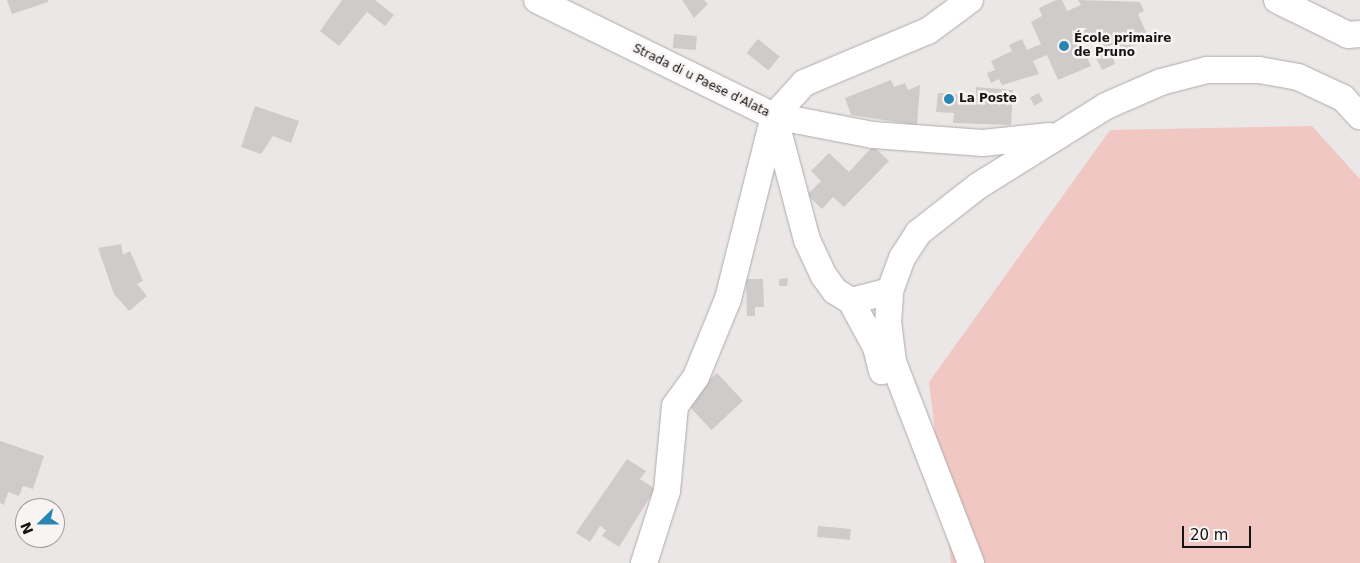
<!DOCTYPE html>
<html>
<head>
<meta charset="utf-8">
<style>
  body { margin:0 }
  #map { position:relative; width:1360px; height:563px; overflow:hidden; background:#ebe7e7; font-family:"DejaVu Sans",sans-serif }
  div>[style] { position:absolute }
  .green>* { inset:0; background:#f1c7c3 }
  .building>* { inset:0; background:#cfcbcb; transform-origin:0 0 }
  .roads { filter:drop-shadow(0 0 1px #aeabaa) drop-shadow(0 0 1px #aeabaa) }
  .minor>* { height:26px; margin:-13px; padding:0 13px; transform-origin:13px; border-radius:13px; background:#fff }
  .dots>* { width:14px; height:14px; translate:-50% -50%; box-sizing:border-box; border:2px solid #f9f4f4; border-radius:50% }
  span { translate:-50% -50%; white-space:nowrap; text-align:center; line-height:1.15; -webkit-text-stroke:5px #f9f4f4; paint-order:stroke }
  .poi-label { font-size:12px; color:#151313; font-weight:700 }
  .left { translate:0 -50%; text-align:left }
  .street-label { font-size:12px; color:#151313 }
  .north { position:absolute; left:15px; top:498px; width:50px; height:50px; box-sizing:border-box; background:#f9f4f4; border:1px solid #9e9a9a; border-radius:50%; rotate:248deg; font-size:14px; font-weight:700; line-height:20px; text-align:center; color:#151313 }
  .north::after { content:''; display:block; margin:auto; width:18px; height:22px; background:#2986b3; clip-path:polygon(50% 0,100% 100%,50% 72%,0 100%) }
  .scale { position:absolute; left:1182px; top:526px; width:69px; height:22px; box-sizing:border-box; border:2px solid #151313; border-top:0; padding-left:6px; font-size:15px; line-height:18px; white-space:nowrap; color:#151313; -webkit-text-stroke:4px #f9f4f4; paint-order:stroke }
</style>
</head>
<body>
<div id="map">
  <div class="green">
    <i style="clip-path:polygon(1312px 126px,1360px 179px,1360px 563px,951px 563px,929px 382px,1110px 130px)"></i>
  </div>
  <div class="building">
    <i style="clip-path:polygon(7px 0,48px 0,48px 2px,12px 14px)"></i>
    <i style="clip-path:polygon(342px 0,375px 0,394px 15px,385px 26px,367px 12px,339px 46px,320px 31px)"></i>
    <i style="clip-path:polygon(682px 0,704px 0,708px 4px,694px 18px)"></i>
    <i style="clip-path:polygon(1056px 0,1062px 0,1067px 11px,1081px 5px,1078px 0,1140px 2px,1144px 11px,1138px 14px,1149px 39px,1112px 55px,1115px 64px,1102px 70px,1095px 55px,1102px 52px,1098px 44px,1109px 39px,1106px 34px,1081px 45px,1091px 66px,1058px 80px,1047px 55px,1033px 61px,1039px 74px,1002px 85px,999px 79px,991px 83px,987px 73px,995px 70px,991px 61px,1012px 51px,1009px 45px,1022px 39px,1027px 50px,1041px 44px,1031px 22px,1042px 16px,1039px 8px)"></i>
    <i style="left:674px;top:34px;width:23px;height:14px;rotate:5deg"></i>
    <i style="left:758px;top:39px;width:28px;height:18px;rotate:39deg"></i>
    <i style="clip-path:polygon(891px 80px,894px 87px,905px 83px,908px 90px,920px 85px,917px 125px,851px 115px,845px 98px)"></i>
    <i style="clip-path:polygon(976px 87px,1013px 90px,1011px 125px,953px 123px,954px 113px,936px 112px,938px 93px,976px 95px)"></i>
    <i style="left:1039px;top:93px;width:9px;height:10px;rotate:63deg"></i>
    <i style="clip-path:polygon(255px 106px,299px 121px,291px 143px,273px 136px,261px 154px,241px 147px)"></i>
    <i style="clip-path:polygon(873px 146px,889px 161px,844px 207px,833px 197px,822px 209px,807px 195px,821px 181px,811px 171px,829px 153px,849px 172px)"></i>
    <i style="clip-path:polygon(121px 244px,123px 255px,130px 251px,143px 281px,137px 284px,147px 296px,129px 311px,114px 294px,98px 248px)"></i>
    <i style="clip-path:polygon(788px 278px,787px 286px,779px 286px,779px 279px)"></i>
    <i style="clip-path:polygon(746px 279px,763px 279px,764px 307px,755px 307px,755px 316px,747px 316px)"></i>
    <i style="left:717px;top:373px;width:38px;height:43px;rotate:47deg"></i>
    <i style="clip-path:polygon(0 441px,44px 456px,33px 489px,23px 486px,19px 496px,8px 492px,4px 505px,0 503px)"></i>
    <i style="clip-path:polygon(627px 459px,646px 471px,640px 479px,655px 489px,619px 547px,602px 536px,606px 530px,600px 526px,590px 542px,576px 533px)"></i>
    <i style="left:818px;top:526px;width:33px;height:11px;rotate:5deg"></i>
  </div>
  <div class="roads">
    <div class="minor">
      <i style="left:537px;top:0;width:264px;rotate:26.1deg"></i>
      <i style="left:774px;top:116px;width:101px;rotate:10.9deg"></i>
      <i style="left:873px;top:135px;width:110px;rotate:4.2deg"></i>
      <i style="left:983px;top:143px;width:67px;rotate:-6deg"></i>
      <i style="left:1277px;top:0;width:79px;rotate:26.2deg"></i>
      <i style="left:1348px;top:35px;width:12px;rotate:-5deg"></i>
      <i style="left:775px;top:119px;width:125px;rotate:75.2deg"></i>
      <i style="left:807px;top:240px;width:40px;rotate:65deg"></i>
      <i style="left:824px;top:276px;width:19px;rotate:54deg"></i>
      <i style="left:835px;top:291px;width:19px;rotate:32deg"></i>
      <i style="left:851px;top:301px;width:40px;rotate:-14.4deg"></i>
      <i style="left:851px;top:301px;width:52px;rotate:61.5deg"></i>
      <i style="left:876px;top:347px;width:25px;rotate:76deg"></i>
      <i style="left:644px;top:563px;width:76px;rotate:-72.3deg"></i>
      <i style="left:667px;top:491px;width:85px;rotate:-84.6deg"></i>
      <i style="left:675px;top:406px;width:36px;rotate:-54deg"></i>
      <i style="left:696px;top:377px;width:84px;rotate:-67.7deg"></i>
      <i style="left:728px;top:299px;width:189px;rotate:-75.9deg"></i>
      <i style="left:774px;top:116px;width:45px;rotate:-47.7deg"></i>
      <i style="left:804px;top:83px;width:134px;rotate:-22.8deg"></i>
      <i style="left:928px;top:31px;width:52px;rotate:-36.4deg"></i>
      <i style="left:971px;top:563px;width:216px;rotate:-111.2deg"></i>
      <i style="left:893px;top:362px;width:39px;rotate:-97deg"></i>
      <i style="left:888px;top:323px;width:32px;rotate:-86deg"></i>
      <i style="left:890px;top:291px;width:35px;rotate:-70deg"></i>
      <i style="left:902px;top:258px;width:30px;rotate:-57deg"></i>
      <i style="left:918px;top:233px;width:76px;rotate:-38.1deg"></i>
      <i style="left:978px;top:186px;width:151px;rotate:-32deg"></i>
      <i style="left:1106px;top:106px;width:60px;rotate:-23.6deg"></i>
      <i style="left:1161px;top:82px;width:48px;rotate:-14.6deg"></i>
      <i style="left:1207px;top:70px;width:52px"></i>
      <i style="left:1259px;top:70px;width:40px;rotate:10deg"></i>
      <i style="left:1298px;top:77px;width:50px;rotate:25deg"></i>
      <i style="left:1343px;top:98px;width:25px;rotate:47deg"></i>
    </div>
  </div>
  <div class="dots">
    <i style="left:1064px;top:46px;background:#2986b3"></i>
    <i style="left:949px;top:99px;background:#2986b3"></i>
  </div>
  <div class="poi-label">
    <span class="left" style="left:1074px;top:46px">École primaire<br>de Pruno</span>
    <span class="left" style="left:959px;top:99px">La Poste</span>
  </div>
  <div class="street-label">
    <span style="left:701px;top:81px;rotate:26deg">Strada di u Paese d'Alata</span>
  </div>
  <div class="north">N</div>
  <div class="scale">20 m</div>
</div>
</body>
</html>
